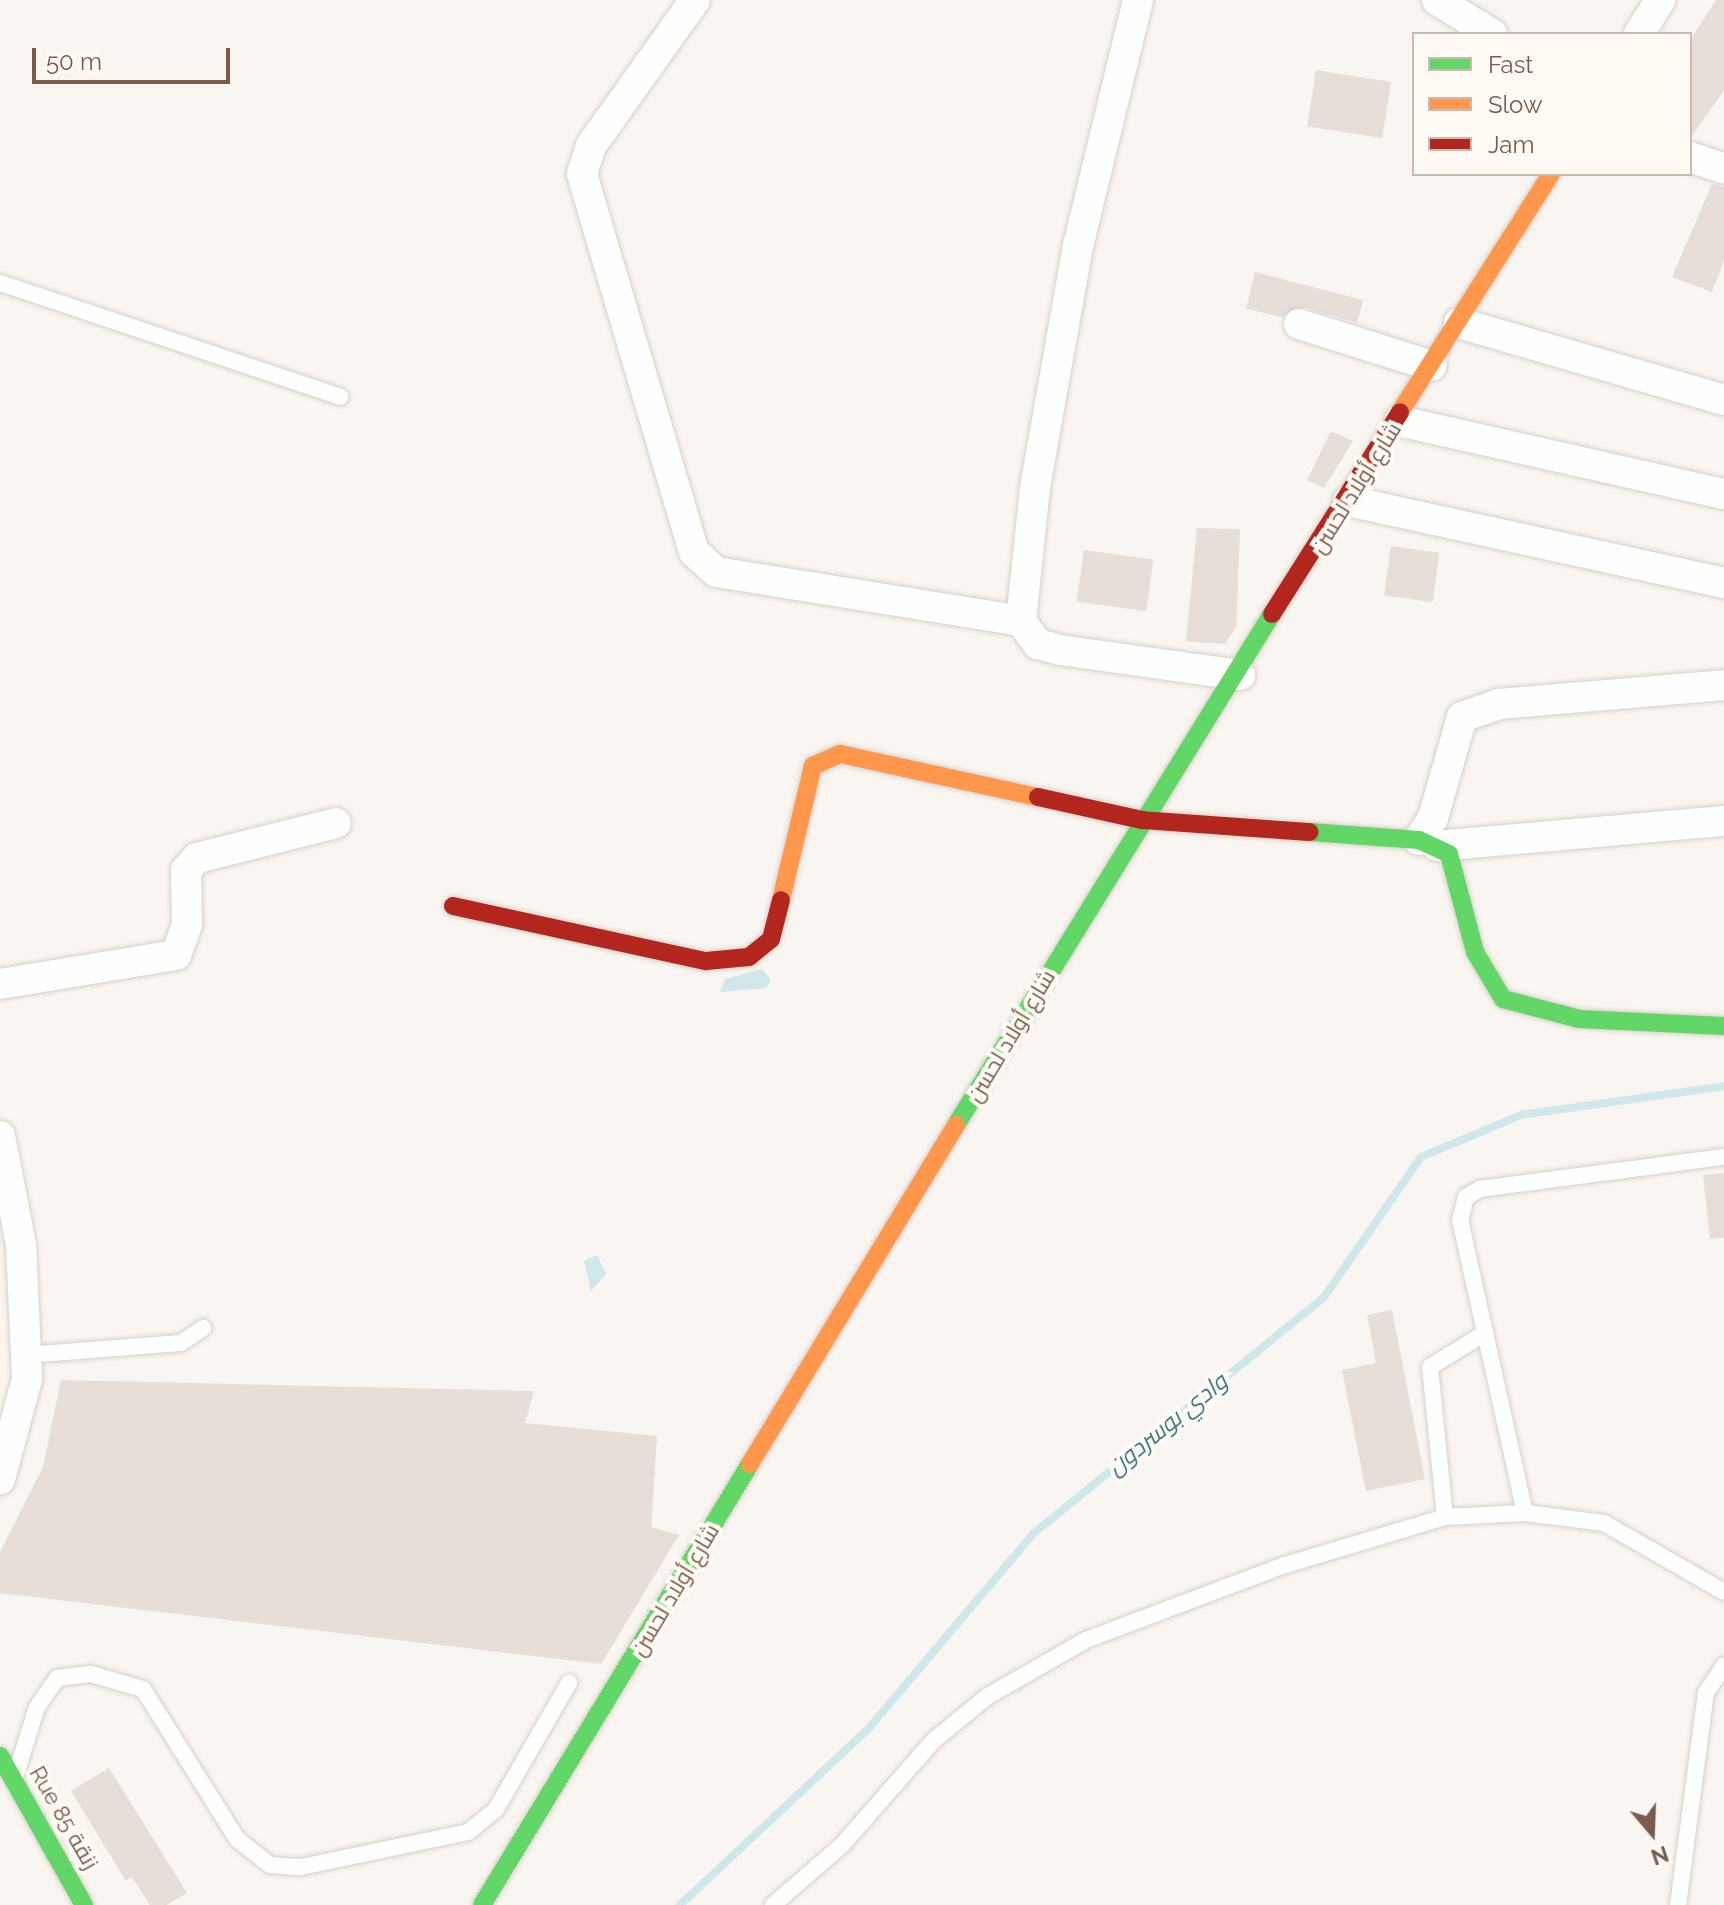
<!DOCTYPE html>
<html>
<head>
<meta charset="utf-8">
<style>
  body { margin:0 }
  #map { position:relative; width:1724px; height:1905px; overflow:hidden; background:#f9f5f0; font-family:Raleway,Cairo,sans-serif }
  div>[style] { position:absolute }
  .water>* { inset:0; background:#d0e8ea }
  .stream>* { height:8px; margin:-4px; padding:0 4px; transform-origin:4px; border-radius:4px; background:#d0e8ea }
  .building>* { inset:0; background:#e6ded7; transform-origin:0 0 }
  .roads { filter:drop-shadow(0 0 2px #d7d1cb) drop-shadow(0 0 2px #d7d1cb) }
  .lane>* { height:16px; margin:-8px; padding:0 8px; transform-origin:8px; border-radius:8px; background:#fefefd }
  .street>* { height:30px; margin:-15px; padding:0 15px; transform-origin:15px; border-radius:15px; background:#fefefd }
  .fast>* { height:18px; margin:-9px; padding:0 9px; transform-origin:9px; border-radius:9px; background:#63d668 }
  .slow>* { height:18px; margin:-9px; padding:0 9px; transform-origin:9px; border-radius:9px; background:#ff974d }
  .jam>* { height:18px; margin:-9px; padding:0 9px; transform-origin:9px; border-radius:9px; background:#b3261e }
  span { translate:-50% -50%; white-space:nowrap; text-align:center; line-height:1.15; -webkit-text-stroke:8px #fffaf3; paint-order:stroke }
  .street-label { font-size:22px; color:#7a5c4d }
  .water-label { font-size:24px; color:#437c86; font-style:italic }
  .legend { position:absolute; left:1412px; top:32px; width:280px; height:144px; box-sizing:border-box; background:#fffaf3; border:2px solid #cabbb1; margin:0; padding:10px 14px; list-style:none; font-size:24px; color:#7a5c4d }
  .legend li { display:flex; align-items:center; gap:16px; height:40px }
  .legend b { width:40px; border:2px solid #cabbb1 }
  .north { position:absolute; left:1612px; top:1793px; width:80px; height:80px; -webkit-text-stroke:6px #fffaf3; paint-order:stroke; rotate:161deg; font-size:22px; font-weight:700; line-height:32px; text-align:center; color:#7a5c4d }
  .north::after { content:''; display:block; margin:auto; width:28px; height:36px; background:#7a5c4d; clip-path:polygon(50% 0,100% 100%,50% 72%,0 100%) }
  .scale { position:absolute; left:32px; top:48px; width:198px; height:36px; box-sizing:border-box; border:4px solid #7a5c4d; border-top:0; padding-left:10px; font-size:24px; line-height:28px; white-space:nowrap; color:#7a5c4d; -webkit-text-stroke:6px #fffaf3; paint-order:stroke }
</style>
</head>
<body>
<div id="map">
  <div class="water">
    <i style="clip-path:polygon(762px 969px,771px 980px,766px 988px,720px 992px,725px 979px)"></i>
    <i style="clip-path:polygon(597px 1255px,606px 1274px,591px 1291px,584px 1261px)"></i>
  </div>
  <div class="stream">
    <i style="left:680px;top:1905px;width:259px;rotate:-43.1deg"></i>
    <i style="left:869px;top:1728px;width:255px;rotate:-49.8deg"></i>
    <i style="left:1034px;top:1533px;width:374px;rotate:-39.1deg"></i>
    <i style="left:1324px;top:1297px;width:170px;rotate:-55.3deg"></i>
    <i style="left:1421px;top:1157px;width:108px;rotate:-22.8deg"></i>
    <i style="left:1521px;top:1115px;width:205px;rotate:-8.1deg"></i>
  </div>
  <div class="building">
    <i style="clip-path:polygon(1716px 0,1724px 0,1724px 90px,1690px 139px,1690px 40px)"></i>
    <i style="left:1316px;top:70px;width:76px;height:57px;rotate:9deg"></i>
    <i style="clip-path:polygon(1712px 184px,1724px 187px,1724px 260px,1712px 292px,1672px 277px)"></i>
    <i style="clip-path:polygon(1255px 272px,1363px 300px,1357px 323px,1304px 307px,1282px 317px,1246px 309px)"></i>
    <i style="clip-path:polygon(1331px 431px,1353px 441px,1324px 488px,1307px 480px)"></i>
    <i style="clip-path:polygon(1197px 528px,1240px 529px,1236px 627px,1225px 644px,1186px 641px)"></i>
    <i style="left:1391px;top:546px;width:49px;height:50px;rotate:8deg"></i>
    <i style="left:1084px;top:550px;width:70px;height:52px;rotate:8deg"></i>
    <i style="clip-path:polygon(1724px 1173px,1724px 1238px,1710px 1239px,1703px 1175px)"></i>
    <i style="clip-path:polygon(1392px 1310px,1425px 1479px,1366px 1491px,1342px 1370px,1376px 1363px,1367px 1315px)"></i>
    <i style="clip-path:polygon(61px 1380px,534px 1391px,525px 1423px,657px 1436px,651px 1527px,679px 1535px,601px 1664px,0 1593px,0 1552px,43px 1467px)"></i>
    <i style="clip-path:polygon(109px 1768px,187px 1893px,167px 1905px,150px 1905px,132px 1877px,126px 1881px,71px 1791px)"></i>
  </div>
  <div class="roads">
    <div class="lane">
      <i style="left:0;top:283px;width:359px;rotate:18.5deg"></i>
      <i style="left:27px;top:1355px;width:154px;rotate:-4.5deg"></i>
      <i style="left:181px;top:1343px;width:27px;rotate:-34deg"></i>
      <i style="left:1525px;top:1513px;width:299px;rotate:-102.5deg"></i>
      <i style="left:1460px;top:1221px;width:25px;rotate:-76deg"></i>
      <i style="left:1466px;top:1197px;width:16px;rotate:-30deg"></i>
      <i style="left:1480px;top:1189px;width:246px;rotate:-7.5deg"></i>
      <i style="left:1445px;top:1517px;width:151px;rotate:-95.7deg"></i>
      <i style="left:1430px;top:1367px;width:65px;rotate:-31.7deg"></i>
      <i style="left:16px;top:1774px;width:70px;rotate:-72.6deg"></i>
      <i style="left:37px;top:1707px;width:35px;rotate:-55deg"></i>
      <i style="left:57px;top:1678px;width:34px;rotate:-7deg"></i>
      <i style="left:91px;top:1674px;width:54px;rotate:16.1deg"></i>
      <i style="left:143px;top:1689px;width:177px;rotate:57.9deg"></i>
      <i style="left:237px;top:1839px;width:42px;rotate:38.2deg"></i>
      <i style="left:270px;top:1865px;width:31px;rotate:4deg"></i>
      <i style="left:301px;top:1867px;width:171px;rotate:-11.8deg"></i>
      <i style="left:468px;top:1832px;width:36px;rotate:-39deg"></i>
      <i style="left:496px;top:1809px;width:146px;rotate:-59.9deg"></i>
      <i style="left:773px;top:1905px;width:91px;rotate:-41deg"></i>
      <i style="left:842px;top:1845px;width:138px;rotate:-48.8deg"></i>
      <i style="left:933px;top:1741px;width:71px;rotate:-39.3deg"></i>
      <i style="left:988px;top:1696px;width:113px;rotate:-29.7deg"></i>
      <i style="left:1086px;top:1640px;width:210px;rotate:-20.7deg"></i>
      <i style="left:1282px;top:1566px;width:170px;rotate:-16.7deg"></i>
      <i style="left:1445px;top:1517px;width:80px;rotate:-2.9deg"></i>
      <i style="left:1525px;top:1513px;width:80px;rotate:7.2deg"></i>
      <i style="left:1604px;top:1523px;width:138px;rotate:29.9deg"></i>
      <i style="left:1678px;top:1905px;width:214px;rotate:-82.5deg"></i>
      <i style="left:1706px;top:1693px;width:33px;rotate:-57deg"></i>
    </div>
    <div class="street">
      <i style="left:695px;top:0;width:179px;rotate:125.5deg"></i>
      <i style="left:591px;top:146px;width:29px;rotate:108deg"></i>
      <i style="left:582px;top:174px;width:394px;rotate:73.5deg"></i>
      <i style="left:694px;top:552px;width:30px;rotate:42deg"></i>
      <i style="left:716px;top:572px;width:309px;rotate:9.1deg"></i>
      <i style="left:1138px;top:0;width:253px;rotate:103.7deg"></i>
      <i style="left:1078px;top:246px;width:246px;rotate:100.1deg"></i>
      <i style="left:1035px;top:488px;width:134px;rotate:96deg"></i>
      <i style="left:1021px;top:621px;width:29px;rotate:54deg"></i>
      <i style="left:1038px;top:644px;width:23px;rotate:15deg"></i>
      <i style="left:1060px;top:650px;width:182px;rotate:7.9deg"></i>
      <i style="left:1437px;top:0;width:65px;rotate:31.7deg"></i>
      <i style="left:1639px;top:34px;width:40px;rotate:-58deg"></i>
      <i style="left:1690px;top:157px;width:36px;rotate:19deg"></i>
      <i style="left:1459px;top:323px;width:276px;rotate:16.2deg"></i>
      <i style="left:1299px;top:324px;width:139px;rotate:17.5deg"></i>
      <i style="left:1399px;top:421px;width:333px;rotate:12.7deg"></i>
      <i style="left:1348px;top:501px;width:385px;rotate:12.3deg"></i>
      <i style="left:1419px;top:840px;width:26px;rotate:-58deg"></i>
      <i style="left:1433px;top:818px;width:105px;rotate:-74deg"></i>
      <i style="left:1462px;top:717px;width:39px;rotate:-19deg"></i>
      <i style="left:1499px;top:704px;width:226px;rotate:-4.8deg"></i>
      <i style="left:1437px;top:846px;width:288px;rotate:-5deg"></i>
      <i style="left:0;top:984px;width:178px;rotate:-9.4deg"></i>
      <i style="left:176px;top:955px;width:32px;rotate:-70deg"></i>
      <i style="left:187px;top:925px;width:55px;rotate:-91deg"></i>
      <i style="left:186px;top:870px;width:16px;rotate:-47deg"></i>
      <i style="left:197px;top:858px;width:143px;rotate:-14.1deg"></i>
      <i style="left:0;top:1136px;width:111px;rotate:79.1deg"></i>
      <i style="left:21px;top:1245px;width:134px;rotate:87.4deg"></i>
      <i style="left:27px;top:1379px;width:104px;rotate:105.1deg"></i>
    </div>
    <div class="fast">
      <i style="left:1310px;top:832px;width:109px;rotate:4.2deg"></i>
      <i style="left:1419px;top:840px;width:33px;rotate:25deg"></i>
      <i style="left:1449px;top:854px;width:101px;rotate:75.1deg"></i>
      <i style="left:1475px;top:952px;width:55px;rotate:59.2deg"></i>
      <i style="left:1503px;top:999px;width:79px;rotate:14.7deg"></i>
      <i style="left:1579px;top:1019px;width:145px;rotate:2.8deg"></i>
      <i style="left:956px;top:1125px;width:601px;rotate:-58.27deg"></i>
      <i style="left:0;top:1756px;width:171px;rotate:60.6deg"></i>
      <i style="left:482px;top:1905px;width:516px;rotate:-58.71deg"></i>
    </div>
    <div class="slow">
      <i style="left:1400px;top:412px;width:282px;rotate:-57.6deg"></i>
      <i style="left:781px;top:900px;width:138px;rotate:-76.6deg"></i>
      <i style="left:813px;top:766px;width:30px;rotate:-24deg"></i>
      <i style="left:840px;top:754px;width:203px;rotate:12.3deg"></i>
      <i style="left:750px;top:1464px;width:397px;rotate:-58.7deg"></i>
    </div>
    <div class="jam">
      <i style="left:1272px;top:614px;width:239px;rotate:-57.6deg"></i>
      <i style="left:1038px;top:797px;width:107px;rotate:12.5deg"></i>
      <i style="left:1142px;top:820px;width:168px;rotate:4.1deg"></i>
      <i style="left:453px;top:906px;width:259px;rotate:12.3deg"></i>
      <i style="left:706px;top:961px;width:43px;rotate:-5.3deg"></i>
      <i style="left:749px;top:957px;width:28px;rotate:-39deg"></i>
      <i style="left:771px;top:939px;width:40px;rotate:-75.6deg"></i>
    </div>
  </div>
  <div class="street-label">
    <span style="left:1356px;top:488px;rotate:-58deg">شارع أولاد لحسن</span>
    <span style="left:1011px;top:1036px;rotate:-59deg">شارع أولاد لحسن</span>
    <span style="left:675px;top:1590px;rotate:-59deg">شارع أولاد لحسن</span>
    <span style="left:64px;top:1818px;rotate:60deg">Rue 85 زنقة</span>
  </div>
  <div class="water-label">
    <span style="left:1167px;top:1424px;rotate:-39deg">وادي بوسردون</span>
  </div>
  <ul class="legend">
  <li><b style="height:10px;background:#63d668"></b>Fast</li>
  <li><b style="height:10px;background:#ff974d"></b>Slow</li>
  <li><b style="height:10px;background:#b3261e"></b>Jam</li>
  </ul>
  <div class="north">N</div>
  <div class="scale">50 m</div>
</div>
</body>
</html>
